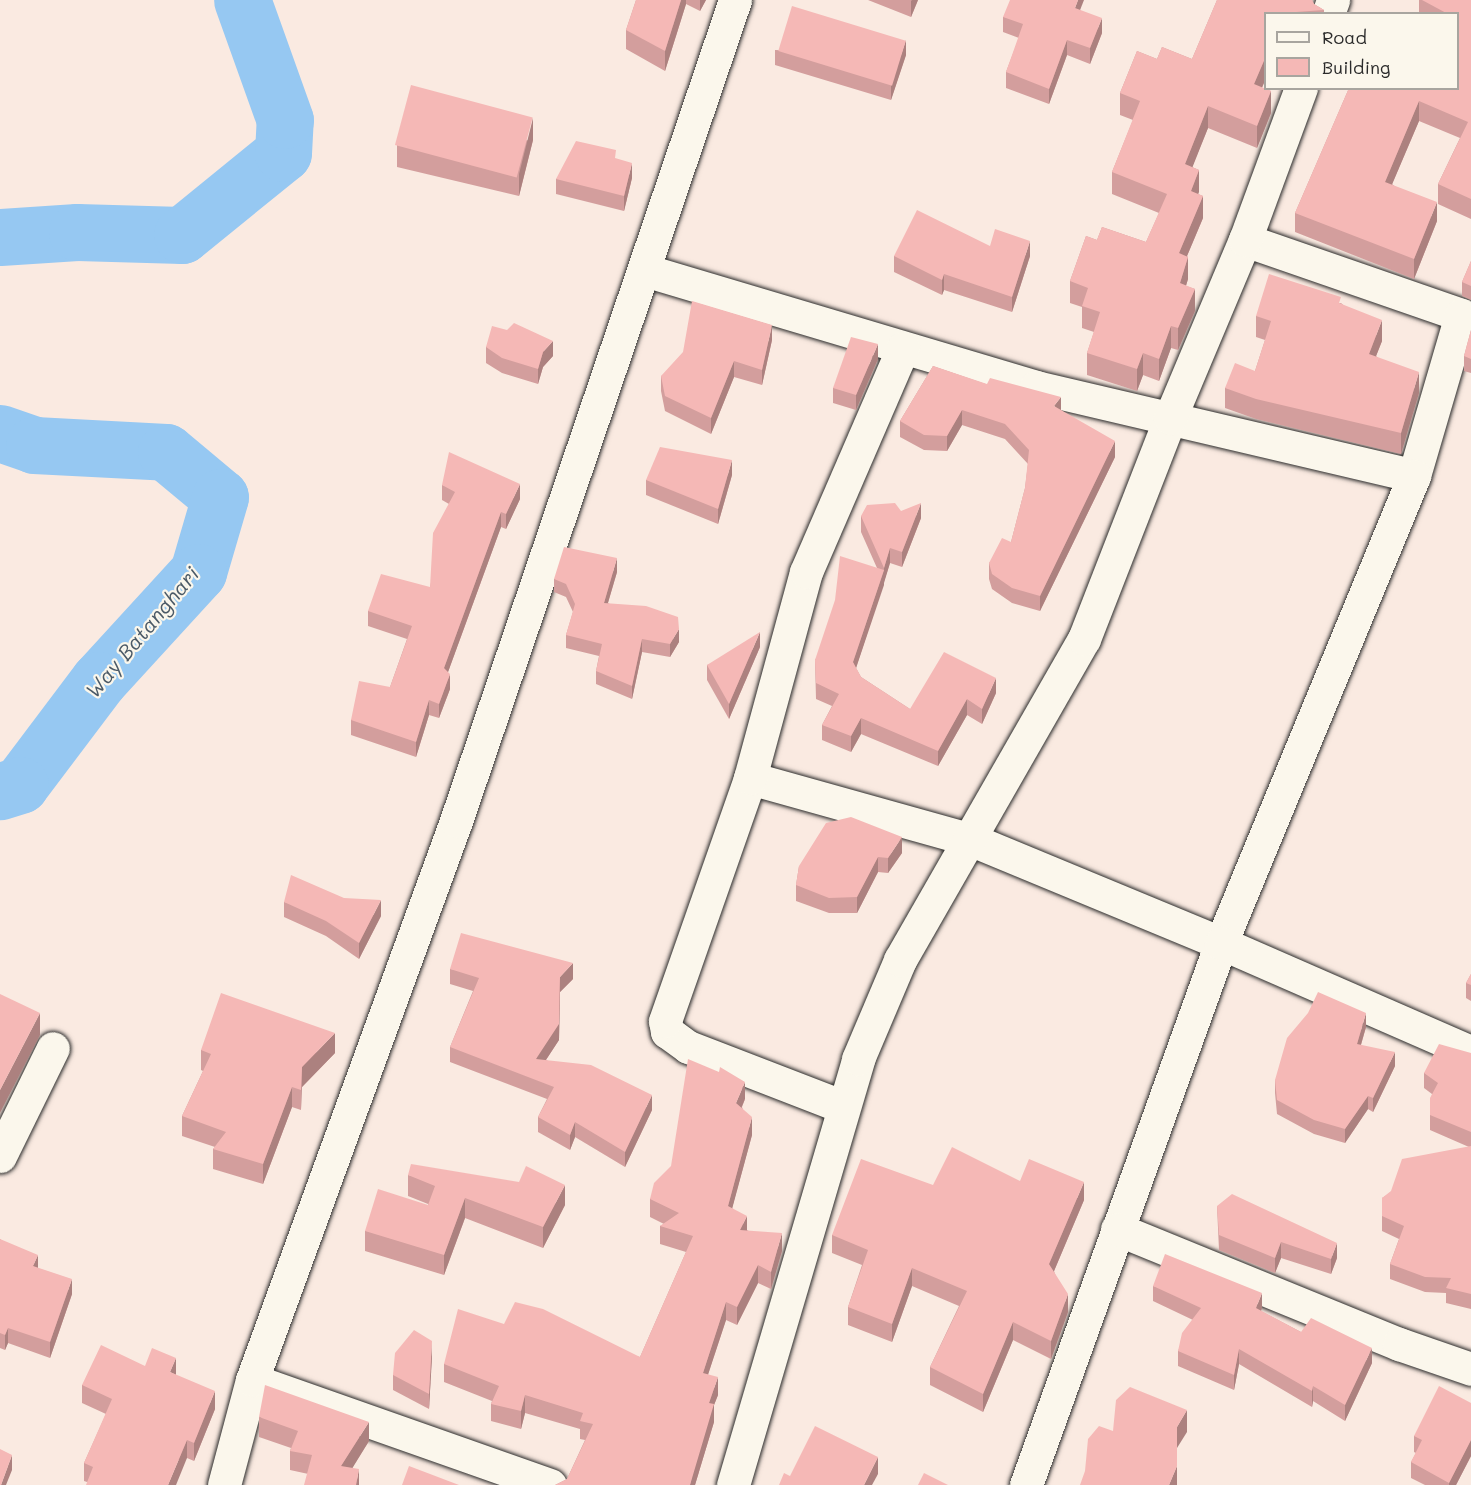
<!DOCTYPE html>
<html>
<head>
<meta charset="utf-8">
<style>
  body { margin:0 }
  #map { position:relative; width:1471px; height:1485px; overflow:hidden; background:#faeae1; font-family:Mali,sans-serif }
  div>[style] { position:absolute }
  .river>* { height:57px; margin:-28.5px; padding:0 28.5px; transform-origin:28.5px; border-radius:28.5px; background:#96c8f2 }
  .roads { filter:drop-shadow(0 0 2px #2b2b2b) drop-shadow(0 0 2px #2b2b2b) }
  .minor>* { height:33px; margin:-16.5px; padding:0 16.5px; transform-origin:16.5px; border-radius:16.5px; background:#fbf7ec }
  .wall>* { inset:0; background:#d39e9d }
  .shaded-wall>* { inset:0; background:#ac817f }
  .building>* { inset:0; background:#f5b8b6; transform-origin:0 0 }
  span { translate:-50% -50%; white-space:nowrap; text-align:center; line-height:1.15; -webkit-text-stroke:4.5px #fbf7ec; paint-order:stroke }
  .water-label { font-size:21px; color:#4b5a67; font-style:italic }
  .legend { position:absolute; left:1264px; top:12px; width:195px; height:78px; box-sizing:border-box; background:#fbf7ec; border:2px solid #a8a59f; margin:0; padding:8px 10px; list-style:none; font-size:18px; color:#2b2b2b }
  .legend li { display:flex; align-items:center; gap:12px; height:30px }
  .legend b { width:30px; border:2px solid #a8a59f }
</style>
</head>
<body>
<div id="map">
  <div class="river">
    <i style="left:0;top:237px;width:77px;rotate:-3.7deg"></i>
    <i style="left:77px;top:232px;width:105px;rotate:1.6deg"></i>
    <i style="left:182px;top:235px;width:130px;rotate:-39.1deg"></i>
    <i style="left:283px;top:153px;width:33px;rotate:-87deg"></i>
    <i style="left:285px;top:120px;width:127px;rotate:-109.7deg"></i>
    <i style="left:0;top:433px;width:36px;rotate:19deg"></i>
    <i style="left:34px;top:445px;width:132px;rotate:3deg"></i>
    <i style="left:166px;top:452px;width:70px;rotate:39.8deg"></i>
    <i style="left:220px;top:497px;width:78px;rotate:106.3deg"></i>
    <i style="left:198px;top:572px;width:147px;rotate:132.5deg"></i>
    <i style="left:99px;top:680px;width:131px;rotate:127deg"></i>
    <i style="left:20px;top:785px;width:21px;rotate:163deg"></i>
  </div>
  <div class="roads">
    <div class="minor">
      <i style="left:1328px;top:14px;width:15px;rotate:-70deg"></i>
      <i style="left:1245px;top:240px;width:229px;rotate:19.1deg"></i>
      <i style="left:1461px;top:315px;width:168px;rotate:106.3deg"></i>
      <i style="left:644px;top:270px;width:409px;rotate:16.6deg"></i>
      <i style="left:1036px;top:387px;width:388px;rotate:13.2deg"></i>
      <i style="left:1414px;top:476px;width:505px;rotate:112.45deg"></i>
      <i style="left:1221px;top:943px;width:576px;rotate:109.79deg"></i>
      <i style="left:750px;top:778px;width:230px;rotate:15.6deg"></i>
      <i style="left:972px;top:840px;width:269px;rotate:22.5deg"></i>
      <i style="left:1221px;top:943px;width:273px;rotate:23.6deg"></i>
      <i style="left:841px;top:1106px;width:164px;rotate:-158.9deg"></i>
      <i style="left:688px;top:1047px;width:26px;rotate:-144deg"></i>
      <i style="left:667px;top:1032px;width:11px;rotate:-100deg"></i>
      <i style="left:665px;top:1021px;width:257px;rotate:-70.7deg"></i>
      <i style="left:750px;top:778px;width:213px;rotate:-74.8deg"></i>
      <i style="left:806px;top:572px;width:244px;rotate:-66.6deg"></i>
      <i style="left:0;top:1156px;width:120px;rotate:-63.9deg"></i>
      <i style="left:1117px;top:1229px;width:305px;rotate:22.2deg"></i>
      <i style="left:1399px;top:1344px;width:76px;rotate:19.1deg"></i>
      <i style="left:252px;top:1380px;width:316px;rotate:19.4deg"></i>
      <i style="left:224px;top:1485px;width:109px;rotate:-75.1deg"></i>
      <i style="left:252px;top:1380px;width:595px;rotate:-69.95deg"></i>
      <i style="left:456px;top:821px;width:867px;rotate:-71.23deg"></i>
      <i style="left:733px;top:1485px;width:444px;rotate:-73.6deg"></i>
      <i style="left:858px;top:1059px;width:108px;rotate:-67deg"></i>
      <i style="left:900px;top:960px;width:370px;rotate:-60.2deg"></i>
      <i style="left:1084px;top:639px;width:237px;rotate:-68.7deg"></i>
      <i style="left:1170px;top:418px;width:193px;rotate:-67.2deg"></i>
      <i style="left:1245px;top:240px;width:162px;rotate:-69.8deg"></i>
    </div>
  </div>
  <div class="wall">
    <i style="clip-path:polygon(636px 0,706px 0,700px 11px,686px 4px,665px 71px,626px 49px,626px 30px)"></i>
    <i style="clip-path:polygon(868px 0,918px 0,911px 17px)"></i>
    <i style="clip-path:polygon(1217px 0,1312px 0,1314px 4px,1324px 10px,1324px 14px,1266px 14px,1266px 78px,1262px 88px,1271px 91px,1271px 113px,1257px 148px,1208px 128px,1192px 167px,1199px 170px,1198px 194px,1203px 196px,1203px 218px,1187px 256px,1188px 257px,1188px 279px,1186px 286px,1195px 289px,1195px 311px,1178px 350px,1171px 348px,1159px 381px,1143px 375px,1137px 391px,1087px 375px,1087px 353px,1094px 332px,1082px 328px,1082px 307px,1070px 303px,1070px 281px,1086px 236px,1097px 240px,1102px 227px,1146px 242px,1159px 213px,1112px 194px,1112px 172px,1133px 120px,1120px 115px,1120px 93px,1137px 51px,1157px 59px,1162px 47px,1192px 59px)"></i>
    <i style="clip-path:polygon(1419px 0,1471px 0,1471px 219px,1438px 204px,1438px 184px,1460px 138px,1419px 121px,1392px 184px,1437px 221px,1414px 279px,1295px 232px,1295px 213px,1349px 88px,1458px 88px,1458px 14px,1419px 14px)"></i>
    <i style="clip-path:polygon(1080px 10px,1102px 33px,1090px 64px,1067px 55px,1049px 104px,1006px 88px,1006px 72px,1019px 38px,1003px 32px,1003px 17px)"></i>
    <i style="clip-path:polygon(775px 50px,906px 55px,891px 100px,775px 65px)"></i>
    <i style="clip-path:polygon(533px 140px,519px 196px,397px 167px,397px 145px)"></i>
    <i style="clip-path:polygon(616px 159px,632px 178px,624px 211px,556px 194px,556px 179px)"></i>
    <i style="clip-path:polygon(990px 246px,1030px 256px,1012px 312px,944px 290px,942px 295px,894px 272px,894px 256px)"></i>
    <i style="clip-path:polygon(1471px 261px,1471px 300px,1462px 296px,1462px 282px)"></i>
    <i style="clip-path:polygon(1341px 303px,1382px 341px,1376px 356px,1419px 393px,1401px 454px,1256px 419px,1225px 408px,1225px 388px,1255px 371px,1265px 340px,1256px 337px,1256px 316px)"></i>
    <i style="clip-path:polygon(507px 330px,553px 356px,543px 367px,538px 384px,502px 373px,486px 363px,486px 347px)"></i>
    <i style="clip-path:polygon(1471px 330px,1471px 373px,1464px 371px,1464px 356px)"></i>
    <i style="clip-path:polygon(772px 340px,762px 385px,734px 377px,711px 434px,665px 411px,661px 391px,661px 376px)"></i>
    <i style="clip-path:polygon(878px 359px,856px 410px,833px 403px,833px 388px)"></i>
    <i style="clip-path:polygon(933px 366px,1061px 410px,1115px 457px,1040px 611px,1012px 603px,992px 589px,989px 579px,989px 563px,1011px 542px,1025px 488px,1028px 464px,1005px 439px,962px 425px,947px 451px,924px 450px,900px 437px,900px 421px)"></i>
    <i style="clip-path:polygon(732px 475px,718px 524px,646px 495px,646px 480px)"></i>
    <i style="clip-path:polygon(442px 485px,520px 499px,506px 529px,501px 527px,448px 672px,450px 689px,439px 718px,429px 715px,416px 757px,351px 735px,351px 720px,390px 687px,407px 639px,368px 626px,368px 611px,430px 587px,449px 504px,442px 500px)"></i>
    <i style="clip-path:polygon(901px 511px,921px 518px,902px 567px,890px 563px,856px 668px,861px 677px,910px 709px,996px 693px,982px 724px,967px 715px,938px 766px,861px 734px,851px 752px,822px 740px,822px 725px,832px 706px,816px 699px,815px 660px,877px 568px,861px 532px,861px 516px)"></i>
    <i style="clip-path:polygon(617px 572px,608px 603px,679px 642px,670px 657px,642px 652px,632px 699px,596px 684px,596px 671px,599px 656px,566px 648px,566px 635px,573px 612px,566px 597px,554px 592px,554px 579px)"></i>
    <i style="clip-path:polygon(760px 647px,729px 719px,707px 680px,707px 665px)"></i>
    <i style="clip-path:polygon(902px 853px,888px 873px,878px 872px,857px 913px,829px 913px,796px 901px,796px 885px,799px 866px)"></i>
    <i style="clip-path:polygon(284px 902px,381px 916px,359px 959px,326px 936px,284px 917px)"></i>
    <i style="clip-path:polygon(450px 969px,573px 979px,560px 992px,559px 1040px,546px 1060px,652px 1110px,625px 1167px,575px 1137px,570px 1150px,538px 1132px,538px 1117px,547px 1099px,450px 1062px,450px 1047px,473px 991px,450px 984px)"></i>
    <i style="clip-path:polygon(1471px 974px,1471px 1001px,1466px 998px,1466px 983px)"></i>
    <i style="clip-path:polygon(1366px 1027px,1361px 1045px,1395px 1066px,1373px 1112px,1368px 1109px,1345px 1143px,1314px 1134px,1277px 1114px,1275px 1093px,1275px 1080px)"></i>
    <i style="clip-path:polygon(201px 1050px,335px 1053px,302px 1087px,301px 1110px,292px 1107px,263px 1184px,213px 1169px,213px 1149px,215px 1147px,182px 1136px,182px 1116px,203px 1071px,201px 1070px)"></i>
    <i style="clip-path:polygon(1471px 1053px,1471px 1309px,1446px 1303px,1446px 1293px,1425px 1292px,1390px 1279px,1390px 1264px,1399px 1239px,1382px 1231px,1382px 1198px,1469px 1147px,1430px 1130px,1430px 1115px,1432px 1094px,1424px 1088px,1424px 1073px)"></i>
    <i style="clip-path:polygon(745px 1099px,742px 1107px,752px 1135px,732px 1208px,747px 1230px,782px 1251px,771px 1289px,758px 1283px,737px 1325px,726px 1320px,708px 1374px,718px 1395px,714px 1405px,714px 1422px,695px 1485px,555px 1485px,567px 1479px,585px 1440px,580px 1439px,580px 1429px,525px 1413px,521px 1429px,491px 1421px,491px 1404px,492px 1401px,444px 1382px,444px 1364px,504px 1324px,640px 1357px,686px 1252px,660px 1244px,660px 1226px,664px 1224px,650px 1217px,650px 1199px)"></i>
    <i style="clip-path:polygon(408px 1175px,565px 1205px,543px 1248px,465px 1218px,444px 1275px,365px 1251px,365px 1231px,428px 1205px,428px 1204px,408px 1196px)"></i>
    <i style="clip-path:polygon(1020px 1181px,1084px 1200px,1054px 1271px,1068px 1312px,1051px 1359px,1013px 1340px,983px 1412px,930px 1385px,930px 1367px,959px 1306px,912px 1286px,892px 1342px,848px 1325px,848px 1307px,862px 1265px,832px 1253px,832px 1235px,933px 1185px)"></i>
    <i style="clip-path:polygon(1217px 1206px,1337px 1258px,1331px 1274px,1281px 1258px,1275px 1273px,1219px 1250px)"></i>
    <i style="clip-path:polygon(0 1239px,72px 1294px,50px 1358px,8px 1343px,5px 1350px,0 1348px)"></i>
    <i style="clip-path:polygon(1153px 1286px,1262px 1308px,1261px 1311px,1301px 1332px,1372px 1363px,1345px 1421px,1313px 1401px,1312px 1407px,1239px 1364px,1234px 1390px,1178px 1366px,1178px 1351px,1193px 1320px,1153px 1301px)"></i>
    <i style="clip-path:polygon(432px 1356px,429px 1409px,393px 1390px,393px 1375px)"></i>
    <i style="clip-path:polygon(145px 1366px,176px 1375px,215px 1409px,194px 1461px,187px 1458px,87px 1482px,84px 1481px,84px 1463px,106px 1414px,82px 1403px,82px 1385px)"></i>
    <i style="clip-path:polygon(1471px 1403px,1471px 1456px,1456px 1485px,1425px 1485px,1411px 1478px,1411px 1462px,1416px 1453px,1414px 1452px,1414px 1436px)"></i>
    <i style="clip-path:polygon(259px 1417px,369px 1441px,352px 1468px,359px 1485px,290px 1470px,290px 1451px,291px 1448px,259px 1437px)"></i>
  </div>
  <div class="shaded-wall">
    <i style="clip-path:polygon(681px 0,686px 0,686px 4px,665px 71px,665px 51px)"></i>
    <i style="clip-path:polygon(700px 0,706px 0,700px 11px)"></i>
    <i style="clip-path:polygon(912px 0,918px 0,911px 17px,911px 1px)"></i>
    <i style="clip-path:polygon(1078px 0,1084px 0,1075px 23px,1075px 8px)"></i>
    <i style="clip-path:polygon(1102px 18px,1102px 33px,1090px 64px,1090px 48px)"></i>
    <i style="clip-path:polygon(906px 40px,906px 55px,891px 100px,891px 85px)"></i>
    <i style="clip-path:polygon(1067px 40px,1067px 55px,1049px 104px,1049px 89px)"></i>
    <i style="clip-path:polygon(1266px 56px,1266px 78px,1254px 106px,1254px 84px)"></i>
    <i style="clip-path:polygon(1271px 91px,1271px 113px,1257px 148px,1257px 126px)"></i>
    <i style="clip-path:polygon(1419px 101px,1419px 121px,1385px 201px,1385px 182px)"></i>
    <i style="clip-path:polygon(1208px 106px,1208px 128px,1185px 186px,1185px 164px)"></i>
    <i style="clip-path:polygon(533px 118px,533px 140px,519px 196px,519px 174px)"></i>
    <i style="clip-path:polygon(632px 163px,632px 178px,624px 211px,624px 196px)"></i>
    <i style="clip-path:polygon(1199px 170px,1199px 192px,1191px 213px,1191px 191px)"></i>
    <i style="clip-path:polygon(1203px 196px,1203px 218px,1179px 275px,1179px 253px)"></i>
    <i style="clip-path:polygon(1437px 202px,1437px 221px,1414px 279px,1414px 259px)"></i>
    <i style="clip-path:polygon(1030px 241px,1030px 256px,1012px 312px,1012px 297px)"></i>
    <i style="clip-path:polygon(1188px 257px,1188px 279px,1180px 305px,1180px 283px)"></i>
    <i style="clip-path:polygon(944px 274px,944px 290px,942px 295px,942px 280px)"></i>
    <i style="clip-path:polygon(1195px 289px,1195px 311px,1178px 350px,1178px 328px)"></i>
    <i style="clip-path:polygon(1382px 320px,1382px 341px,1369px 374px,1369px 354px)"></i>
    <i style="clip-path:polygon(772px 325px,772px 340px,762px 385px,762px 370px)"></i>
    <i style="clip-path:polygon(1171px 326px,1171px 348px,1159px 381px,1159px 359px)"></i>
    <i style="clip-path:polygon(553px 341px,553px 356px,543px 367px,538px 384px,538px 369px,543px 352px)"></i>
    <i style="clip-path:polygon(878px 344px,878px 359px,856px 410px,856px 395px)"></i>
    <i style="clip-path:polygon(1143px 353px,1143px 375px,1137px 391px,1137px 369px)"></i>
    <i style="clip-path:polygon(734px 361px,734px 377px,711px 434px,711px 418px)"></i>
    <i style="clip-path:polygon(1419px 372px,1419px 393px,1401px 454px,1401px 433px)"></i>
    <i style="clip-path:polygon(1061px 397px,1061px 412px,1054px 406px)"></i>
    <i style="clip-path:polygon(962px 410px,962px 425px,947px 451px,947px 436px)"></i>
    <i style="clip-path:polygon(1115px 441px,1115px 457px,1040px 611px,1040px 596px)"></i>
    <i style="clip-path:polygon(732px 460px,732px 475px,718px 524px,718px 509px)"></i>
    <i style="clip-path:polygon(520px 484px,520px 499px,506px 529px,506px 514px)"></i>
    <i style="clip-path:polygon(921px 503px,921px 518px,902px 567px,902px 552px)"></i>
    <i style="clip-path:polygon(501px 512px,501px 527px,444px 683px,444px 668px)"></i>
    <i style="clip-path:polygon(890px 548px,890px 563px,884px 583px,884px 568px)"></i>
    <i style="clip-path:polygon(617px 558px,617px 572px,604px 616px,604px 603px)"></i>
    <i style="clip-path:polygon(884px 570px,884px 585px,853px 677px,853px 662px)"></i>
    <i style="clip-path:polygon(679px 629px,679px 642px,670px 657px,670px 644px)"></i>
    <i style="clip-path:polygon(760px 632px,760px 647px,729px 719px,729px 704px)"></i>
    <i style="clip-path:polygon(642px 639px,642px 652px,632px 699px,632px 686px)"></i>
    <i style="clip-path:polygon(450px 674px,450px 689px,439px 718px,439px 704px)"></i>
    <i style="clip-path:polygon(996px 678px,996px 693px,982px 724px,982px 709px)"></i>
    <i style="clip-path:polygon(967px 699px,967px 715px,938px 766px,938px 751px)"></i>
    <i style="clip-path:polygon(429px 700px,429px 715px,416px 757px,416px 742px)"></i>
    <i style="clip-path:polygon(861px 718px,861px 734px,851px 752px,851px 736px)"></i>
    <i style="clip-path:polygon(902px 837px,902px 853px,888px 873px,888px 858px)"></i>
    <i style="clip-path:polygon(878px 857px,878px 872px,857px 913px,857px 897px)"></i>
    <i style="clip-path:polygon(381px 900px,381px 916px,359px 959px,359px 943px)"></i>
    <i style="clip-path:polygon(573px 963px,573px 979px,560px 992px,559px 1040px,536px 1075px,536px 1059px,560px 977px)"></i>
    <i style="clip-path:polygon(40px 1013px,40px 1035px,0 1113px,0 1090px)"></i>
    <i style="clip-path:polygon(1366px 1013px,1366px 1027px,1357px 1058px,1357px 1044px)"></i>
    <i style="clip-path:polygon(335px 1033px,335px 1053px,302px 1087px,301px 1110px,302px 1067px)"></i>
    <i style="clip-path:polygon(1395px 1052px,1395px 1066px,1373px 1112px,1373px 1098px)"></i>
    <i style="clip-path:polygon(745px 1082px,745px 1099px,736px 1120px,736px 1103px)"></i>
    <i style="clip-path:polygon(292px 1087px,292px 1107px,263px 1184px,263px 1164px)"></i>
    <i style="clip-path:polygon(652px 1095px,652px 1110px,625px 1167px,625px 1152px)"></i>
    <i style="clip-path:polygon(1368px 1096px,1368px 1109px,1345px 1143px,1345px 1129px)"></i>
    <i style="clip-path:polygon(752px 1117px,752px 1135px,728px 1224px,728px 1206px)"></i>
    <i style="clip-path:polygon(575px 1122px,575px 1137px,570px 1150px,570px 1135px)"></i>
    <i style="clip-path:polygon(1084px 1182px,1084px 1200px,1049px 1283px,1049px 1264px)"></i>
    <i style="clip-path:polygon(565px 1185px,565px 1205px,543px 1248px,543px 1227px)"></i>
    <i style="clip-path:polygon(465px 1198px,465px 1218px,444px 1275px,444px 1255px)"></i>
    <i style="clip-path:polygon(747px 1216px,747px 1234px,740px 1230px)"></i>
    <i style="clip-path:polygon(782px 1233px,782px 1251px,771px 1289px,771px 1272px)"></i>
    <i style="clip-path:polygon(1281px 1242px,1281px 1258px,1275px 1273px,1275px 1258px)"></i>
    <i style="clip-path:polygon(1337px 1243px,1337px 1258px,1331px 1274px,1331px 1259px)"></i>
    <i style="clip-path:polygon(38px 1255px,38px 1270px,33px 1266px)"></i>
    <i style="clip-path:polygon(758px 1265px,758px 1283px,737px 1325px,737px 1307px)"></i>
    <i style="clip-path:polygon(912px 1268px,912px 1286px,892px 1342px,892px 1324px)"></i>
    <i style="clip-path:polygon(72px 1279px,72px 1294px,50px 1358px,50px 1342px)"></i>
    <i style="clip-path:polygon(1262px 1293px,1262px 1308px,1256px 1324px,1256px 1308px)"></i>
    <i style="clip-path:polygon(1068px 1294px,1068px 1312px,1051px 1359px,1051px 1341px)"></i>
    <i style="clip-path:polygon(726px 1302px,726px 1320px,703px 1390px,703px 1373px)"></i>
    <i style="clip-path:polygon(1013px 1322px,1013px 1340px,983px 1412px,983px 1394px)"></i>
    <i style="clip-path:polygon(8px 1328px,8px 1343px,5px 1350px,5px 1335px)"></i>
    <i style="clip-path:polygon(432px 1341px,432px 1356px,429px 1409px,429px 1394px)"></i>
    <i style="clip-path:polygon(1372px 1348px,1372px 1363px,1345px 1421px,1345px 1405px)"></i>
    <i style="clip-path:polygon(1239px 1349px,1239px 1364px,1234px 1390px,1234px 1375px)"></i>
    <i style="clip-path:polygon(176px 1358px,176px 1375px,170px 1372px)"></i>
    <i style="clip-path:polygon(718px 1377px,718px 1395px,714px 1405px,714px 1422px,695px 1485px,690px 1485px,709px 1403px)"></i>
    <i style="clip-path:polygon(1313px 1386px,1313px 1401px,1312px 1407px,1312px 1391px)"></i>
    <i style="clip-path:polygon(215px 1391px,215px 1409px,194px 1461px,194px 1443px)"></i>
    <i style="clip-path:polygon(525px 1395px,525px 1413px,521px 1429px,521px 1411px)"></i>
    <i style="clip-path:polygon(1187px 1410px,1187px 1432px,1177px 1448px,1177px 1427px)"></i>
    <i style="clip-path:polygon(369px 1422px,369px 1441px,342px 1485px,341px 1466px)"></i>
    <i style="clip-path:polygon(187px 1440px,187px 1458px,176px 1485px,168px 1485px)"></i>
    <i style="clip-path:polygon(1471px 1440px,1471px 1456px,1456px 1485px,1449px 1485px,1449px 1483px)"></i>
    <i style="clip-path:polygon(12px 1455px,12px 1470px,6px 1485px,1px 1485px)"></i>
    <i style="clip-path:polygon(878px 1457px,878px 1474px,872px 1485px,864px 1485px)"></i>
    <i style="clip-path:polygon(1177px 1466px,1177px 1485px,1169px 1485px)"></i>
    <i style="clip-path:polygon(359px 1469px,359px 1485px,356px 1485px)"></i>
  </div>
  <div class="building">
    <i style="clip-path:polygon(636px 0,681px 0,665px 51px,626px 30px)"></i>
    <i style="clip-path:polygon(1010px 0,1078px 0,1075px 8px,1102px 18px,1090px 48px,1067px 40px,1049px 89px,1006px 72px,1023px 24px,1003px 17px)"></i>
    <i style="clip-path:polygon(1217px 0,1312px 0,1314px 4px,1324px 10px,1296px 12px,1295px 14px,1266px 14px,1266px 56px,1254px 84px,1271px 91px,1257px 126px,1208px 106px,1185px 164px,1199px 170px,1191px 191px,1203px 196px,1179px 253px,1188px 257px,1180px 283px,1195px 289px,1178px 328px,1171px 326px,1159px 359px,1143px 353px,1137px 369px,1087px 353px,1100px 312px,1082px 306px,1088px 288px,1070px 281px,1086px 236px,1097px 240px,1102px 227px,1146px 242px,1167px 194px,1112px 172px,1140px 101px,1120px 93px,1137px 51px,1157px 59px,1162px 47px,1192px 59px)"></i>
    <i style="clip-path:polygon(1422px 0,1471px 0,1471px 199px,1438px 184px,1468px 122px,1419px 101px,1385px 182px,1437px 202px,1414px 259px,1295px 213px,1349px 88px,1458px 88px,1458px 14px,1448px 14px)"></i>
    <i style="left:792px;top:6px;width:119px;height:47px;rotate:17deg"></i>
    <i style="left:411px;top:85px;width:126px;height:62px;rotate:15deg"></i>
    <i style="clip-path:polygon(576px 141px,616px 150px,615px 158px,632px 163px,624px 196px,556px 179px)"></i>
    <i style="clip-path:polygon(917px 210px,990px 246px,995px 229px,1030px 241px,1012px 297px,944px 274px,942px 280px,894px 256px)"></i>
    <i style="clip-path:polygon(1471px 261px,1471px 286px,1462px 282px)"></i>
    <i style="clip-path:polygon(1269px 274px,1341px 297px,1339px 303px,1382px 320px,1369px 354px,1419px 372px,1401px 433px,1256px 399px,1225px 388px,1235px 363px,1255px 371px,1271px 321px,1256px 316px)"></i>
    <i style="clip-path:polygon(692px 301px,772px 325px,762px 370px,734px 361px,711px 418px,665px 396px,661px 376px,683px 352px)"></i>
    <i style="clip-path:polygon(514px 323px,553px 341px,543px 352px,538px 369px,502px 358px,486px 347px,492px 326px,507px 330px)"></i>
    <i style="clip-path:polygon(1471px 330px,1471px 359px,1464px 356px)"></i>
    <i style="clip-path:polygon(851px 337px,878px 344px,856px 395px,833px 388px)"></i>
    <i style="clip-path:polygon(933px 366px,987px 384px,990px 378px,1061px 397px,1054px 406px,1115px 441px,1040px 596px,1012px 588px,992px 574px,989px 563px,1002px 538px,1011px 542px,1025px 488px,1029px 450px,1005px 424px,962px 410px,947px 436px,924px 435px,900px 421px)"></i>
    <i style="clip-path:polygon(660px 447px,732px 460px,718px 509px,646px 480px)"></i>
    <i style="clip-path:polygon(449px 452px,520px 484px,506px 514px,501px 512px,444px 668px,450px 674px,439px 704px,429px 700px,416px 742px,351px 720px,359px 681px,390px 687px,412px 626px,368px 611px,381px 574px,430px 587px,433px 533px,455px 492px,442px 485px)"></i>
    <i style="clip-path:polygon(895px 503px,901px 511px,921px 503px,902px 552px,890px 548px,884px 568px,861px 516px,867px 505px)"></i>
    <i style="clip-path:polygon(564px 547px,617px 558px,604px 603px,646px 606px,678px 617px,679px 629px,670px 644px,642px 639px,632px 686px,596px 671px,602px 644px,566px 635px,575px 604px,566px 584px,554px 579px)"></i>
    <i style="clip-path:polygon(840px 556px,884px 570px,853px 662px,861px 677px,910px 709px,944px 652px,996px 678px,982px 709px,967px 699px,938px 751px,861px 718px,851px 736px,822px 725px,839px 694px,816px 683px,815px 660px,835px 600px)"></i>
    <i style="clip-path:polygon(760px 632px,729px 704px,707px 665px)"></i>
    <i style="clip-path:polygon(851px 817px,902px 837px,888px 858px,878px 857px,857px 897px,829px 898px,796px 885px,799px 866px,826px 823px)"></i>
    <i style="clip-path:polygon(291px 875px,344px 898px,381px 900px,359px 943px,326px 921px,284px 902px)"></i>
    <i style="clip-path:polygon(461px 933px,573px 963px,560px 977px,559px 1024px,536px 1059px,591px 1065px,652px 1095px,625px 1152px,575px 1122px,570px 1135px,538px 1117px,554px 1087px,450px 1047px,479px 978px,450px 969px)"></i>
    <i style="clip-path:polygon(1471px 974px,1471px 985px,1466px 983px)"></i>
    <i style="clip-path:polygon(1318px 992px,1366px 1013px,1357px 1044px,1395px 1052px,1373px 1098px,1368px 1096px,1345px 1129px,1314px 1120px,1277px 1100px,1275px 1080px,1287px 1038px,1308px 1013px)"></i>
    <i style="clip-path:polygon(221px 993px,335px 1033px,302px 1067px,301px 1090px,292px 1087px,263px 1164px,213px 1149px,226px 1132px,182px 1116px,211px 1054px,201px 1050px)"></i>
    <i style="clip-path:polygon(0 994px,40px 1013px,0 1090px)"></i>
    <i style="clip-path:polygon(1439px 1044px,1471px 1053px,1471px 1132px,1430px 1115px,1430px 1098px,1438px 1083px,1424px 1073px)"></i>
    <i style="clip-path:polygon(688px 1059px,719px 1072px,720px 1067px,745px 1082px,736px 1103px,752px 1117px,728px 1206px,747px 1216px,740px 1230px,782px 1233px,771px 1272px,758px 1265px,737px 1307px,726px 1302px,703px 1373px,718px 1377px,709px 1403px,714px 1404px,690px 1485px,555px 1485px,567px 1479px,593px 1424px,580px 1421px,583px 1413px,525px 1395px,521px 1411px,491px 1404px,499px 1386px,444px 1364px,458px 1309px,504px 1324px,515px 1302px,543px 1309px,640px 1357px,693px 1236px,660px 1226px,679px 1213px,650px 1199px,654px 1183px,671px 1166px)"></i>
    <i style="clip-path:polygon(1471px 1146px,1471px 1294px,1446px 1288px,1451px 1278px,1425px 1277px,1390px 1264px,1404px 1226px,1382px 1216px,1382px 1198px,1391px 1191px,1402px 1159px)"></i>
    <i style="clip-path:polygon(952px 1147px,1020px 1181px,1029px 1159px,1084px 1182px,1049px 1264px,1068px 1294px,1051px 1341px,1013px 1322px,983px 1394px,930px 1367px,967px 1291px,912px 1268px,892px 1324px,848px 1307px,868px 1250px,832px 1235px,861px 1159px,933px 1185px)"></i>
    <i style="clip-path:polygon(411px 1164px,519px 1182px,526px 1166px,565px 1185px,543px 1227px,465px 1198px,444px 1255px,365px 1231px,378px 1189px,428px 1205px,435px 1186px,408px 1175px)"></i>
    <i style="clip-path:polygon(1232px 1194px,1337px 1243px,1331px 1259px,1281px 1242px,1275px 1258px,1219px 1235px,1217px 1206px)"></i>
    <i style="clip-path:polygon(0 1239px,38px 1255px,33px 1266px,72px 1279px,50px 1342px,8px 1328px,5px 1335px,0 1333px)"></i>
    <i style="clip-path:polygon(1165px 1254px,1262px 1293px,1256px 1308px,1301px 1332px,1311px 1318px,1372px 1348px,1345px 1405px,1313px 1386px,1312px 1391px,1239px 1349px,1234px 1375px,1178px 1351px,1182px 1333px,1201px 1308px,1153px 1286px)"></i>
    <i style="clip-path:polygon(414px 1330px,432px 1341px,429px 1394px,393px 1375px,395px 1353px)"></i>
    <i style="clip-path:polygon(101px 1345px,145px 1366px,152px 1348px,176px 1358px,170px 1372px,215px 1391px,194px 1443px,187px 1440px,168px 1485px,86px 1485px,93px 1467px,84px 1463px,112px 1399px,82px 1385px)"></i>
    <i style="clip-path:polygon(265px 1385px,369px 1422px,341px 1466px,359px 1469px,356px 1485px,304px 1485px,312px 1455px,290px 1451px,298px 1431px,259px 1417px)"></i>
    <i style="clip-path:polygon(1439px 1386px,1471px 1403px,1471px 1440px,1449px 1483px,1411px 1462px,1422px 1440px,1414px 1436px)"></i>
    <i style="clip-path:polygon(1130px 1387px,1187px 1410px,1177px 1427px,1177px 1466px,1169px 1485px,1080px 1485px,1085px 1471px,1088px 1439px,1099px 1426px,1113px 1431px,1116px 1400px)"></i>
    <i style="clip-path:polygon(815px 1426px,878px 1457px,864px 1485px,779px 1485px,784px 1473px,790px 1476px)"></i>
    <i style="clip-path:polygon(0 1449px,12px 1455px,1px 1485px,0 1485px)"></i>
    <i style="clip-path:polygon(409px 1466px,459px 1485px,402px 1485px)"></i>
    <i style="clip-path:polygon(924px 1473px,948px 1485px,918px 1485px)"></i>
  </div>
  <div class="water-label">
    <span style="left:142px;top:632px;rotate:-50deg">Way Batanghari</span>
  </div>
  <ul class="legend">
  <li><b style="height:8px;background:#fbf7ec"></b>Road</li>
  <li><b style="height:16px;background:#f5b8b6"></b>Building</li>
  </ul>
</div>
</body>
</html>
